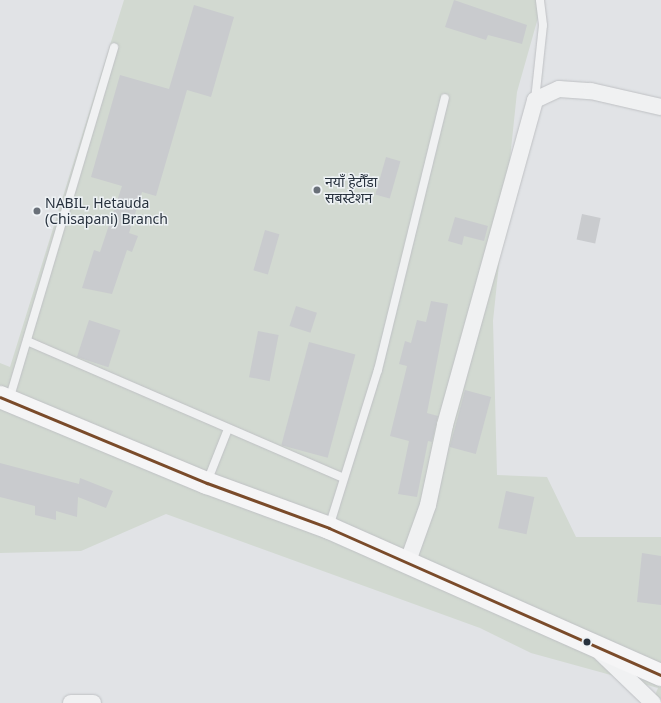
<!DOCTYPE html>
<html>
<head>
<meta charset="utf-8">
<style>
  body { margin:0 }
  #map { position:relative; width:661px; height:703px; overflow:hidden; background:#e1e3e6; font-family:"Noto Sans","Noto Sans Devanagari",sans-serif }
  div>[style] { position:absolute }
  .green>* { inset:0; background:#d2d9d1 }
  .building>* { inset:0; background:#c9cbce; transform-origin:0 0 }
  .roads { filter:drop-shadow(0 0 1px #bfc1c4) drop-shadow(0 0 1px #bfc1c4) }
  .service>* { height:8px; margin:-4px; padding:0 4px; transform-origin:4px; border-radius:4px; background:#f0f1f2 }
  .minor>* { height:16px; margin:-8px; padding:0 8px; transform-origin:8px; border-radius:8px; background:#f0f1f2 }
  .trunk>* { height:22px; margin:-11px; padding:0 11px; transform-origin:11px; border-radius:11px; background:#f5f5f6 }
  .bus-1>* { height:3px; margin:-1.5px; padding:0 1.5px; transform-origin:1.5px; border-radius:1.5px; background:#7a4b2a }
  .dots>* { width:11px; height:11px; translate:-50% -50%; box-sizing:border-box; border:2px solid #eef2f5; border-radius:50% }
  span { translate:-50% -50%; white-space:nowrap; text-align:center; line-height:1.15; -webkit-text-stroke:3px #eef2f5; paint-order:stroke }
  .poi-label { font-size:14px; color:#28323e }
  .left { translate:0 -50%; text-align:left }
</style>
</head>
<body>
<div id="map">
  <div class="green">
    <i style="clip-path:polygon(124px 0,543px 0,517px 92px,493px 321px,497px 475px,547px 477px,576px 537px,661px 537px,661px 703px,652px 702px,658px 688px,531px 653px,480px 628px,166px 514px,81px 551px,0 553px,0 363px,10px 367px)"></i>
  </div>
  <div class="building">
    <i style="clip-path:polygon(454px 0,527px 25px,522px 44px,488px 35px,486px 40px,445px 27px)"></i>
    <i style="clip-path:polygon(194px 5px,234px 17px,211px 97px,187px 90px,156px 196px,142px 192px,129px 233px,138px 236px,132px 252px,127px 250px,112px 294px,82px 288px,94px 250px,100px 252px,122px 186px,91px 177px,120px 75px,169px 89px)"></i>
    <i style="left:386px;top:157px;width:15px;height:39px;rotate:16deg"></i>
    <i style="left:582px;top:214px;width:19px;height:26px;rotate:12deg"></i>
    <i style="clip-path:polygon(455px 217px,488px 226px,484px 241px,464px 236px,462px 245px,448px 241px)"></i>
    <i style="left:265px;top:230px;width:15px;height:42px;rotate:16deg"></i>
    <i style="clip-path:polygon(431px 301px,448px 304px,427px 413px,438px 416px,432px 442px,428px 441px,417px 497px,398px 494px,409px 441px,390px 436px,407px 366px,399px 364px,405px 341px,411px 343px,417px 320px,426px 322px)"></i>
    <i style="left:296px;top:306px;width:22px;height:21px;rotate:18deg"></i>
    <i style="left:89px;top:320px;width:33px;height:39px;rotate:18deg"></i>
    <i style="left:258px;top:331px;width:21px;height:47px;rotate:11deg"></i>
    <i style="left:309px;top:342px;width:48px;height:107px;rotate:15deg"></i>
    <i style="left:465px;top:390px;width:27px;height:59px;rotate:15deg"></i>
    <i style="clip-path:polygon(0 463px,79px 484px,80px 478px,113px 491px,106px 508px,78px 497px,77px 517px,56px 511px,56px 520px,35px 515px,35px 506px,0 497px)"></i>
    <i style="left:506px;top:491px;width:29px;height:38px;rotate:12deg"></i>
    <i style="clip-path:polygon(642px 553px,661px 556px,661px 605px,637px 602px)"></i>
  </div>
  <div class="roads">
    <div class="service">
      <i style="left:535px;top:100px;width:75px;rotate:-83.9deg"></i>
      <i style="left:543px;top:25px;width:25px;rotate:-97deg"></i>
      <i style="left:27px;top:341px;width:345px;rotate:23.4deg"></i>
      <i style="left:9px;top:400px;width:368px;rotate:-73.4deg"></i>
      <i style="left:207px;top:482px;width:57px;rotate:-68.4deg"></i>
      <i style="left:329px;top:527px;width:164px;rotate:-72.7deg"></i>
      <i style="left:378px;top:370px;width:280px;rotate:-76.2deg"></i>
    </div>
    <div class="minor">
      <i style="left:408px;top:561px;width:59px;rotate:-70.3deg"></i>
      <i style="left:428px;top:505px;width:82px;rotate:-78deg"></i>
      <i style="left:445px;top:425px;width:337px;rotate:-74.5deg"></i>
      <i style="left:535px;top:100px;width:26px;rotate:-25deg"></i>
      <i style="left:559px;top:89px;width:32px;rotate:4deg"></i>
      <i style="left:591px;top:91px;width:72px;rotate:12.9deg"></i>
      <i style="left:601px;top:653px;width:72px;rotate:43.9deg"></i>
      <i style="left:71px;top:703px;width:22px"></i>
    </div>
    <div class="trunk">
      <i style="left:0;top:397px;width:224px;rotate:22.6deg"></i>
      <i style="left:207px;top:483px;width:130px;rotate:20.2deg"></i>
      <i style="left:329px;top:528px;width:363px;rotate:23.9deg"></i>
    </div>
  </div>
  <div class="bus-1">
    <i style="left:0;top:397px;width:224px;rotate:22.6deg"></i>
    <i style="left:207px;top:483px;width:130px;rotate:20.2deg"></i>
    <i style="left:329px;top:528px;width:363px;rotate:23.9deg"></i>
  </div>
  <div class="dots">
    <i style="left:317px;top:190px;background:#697079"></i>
    <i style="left:37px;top:211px;background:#697079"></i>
    <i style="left:587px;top:642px;background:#28323e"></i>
  </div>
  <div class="poi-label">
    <span class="left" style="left:325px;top:190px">नयाँ हेटौँडा<br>सबस्टेशन</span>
    <span class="left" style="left:45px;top:211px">NABIL, Hetauda<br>(Chisapani) Branch</span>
  </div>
</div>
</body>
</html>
